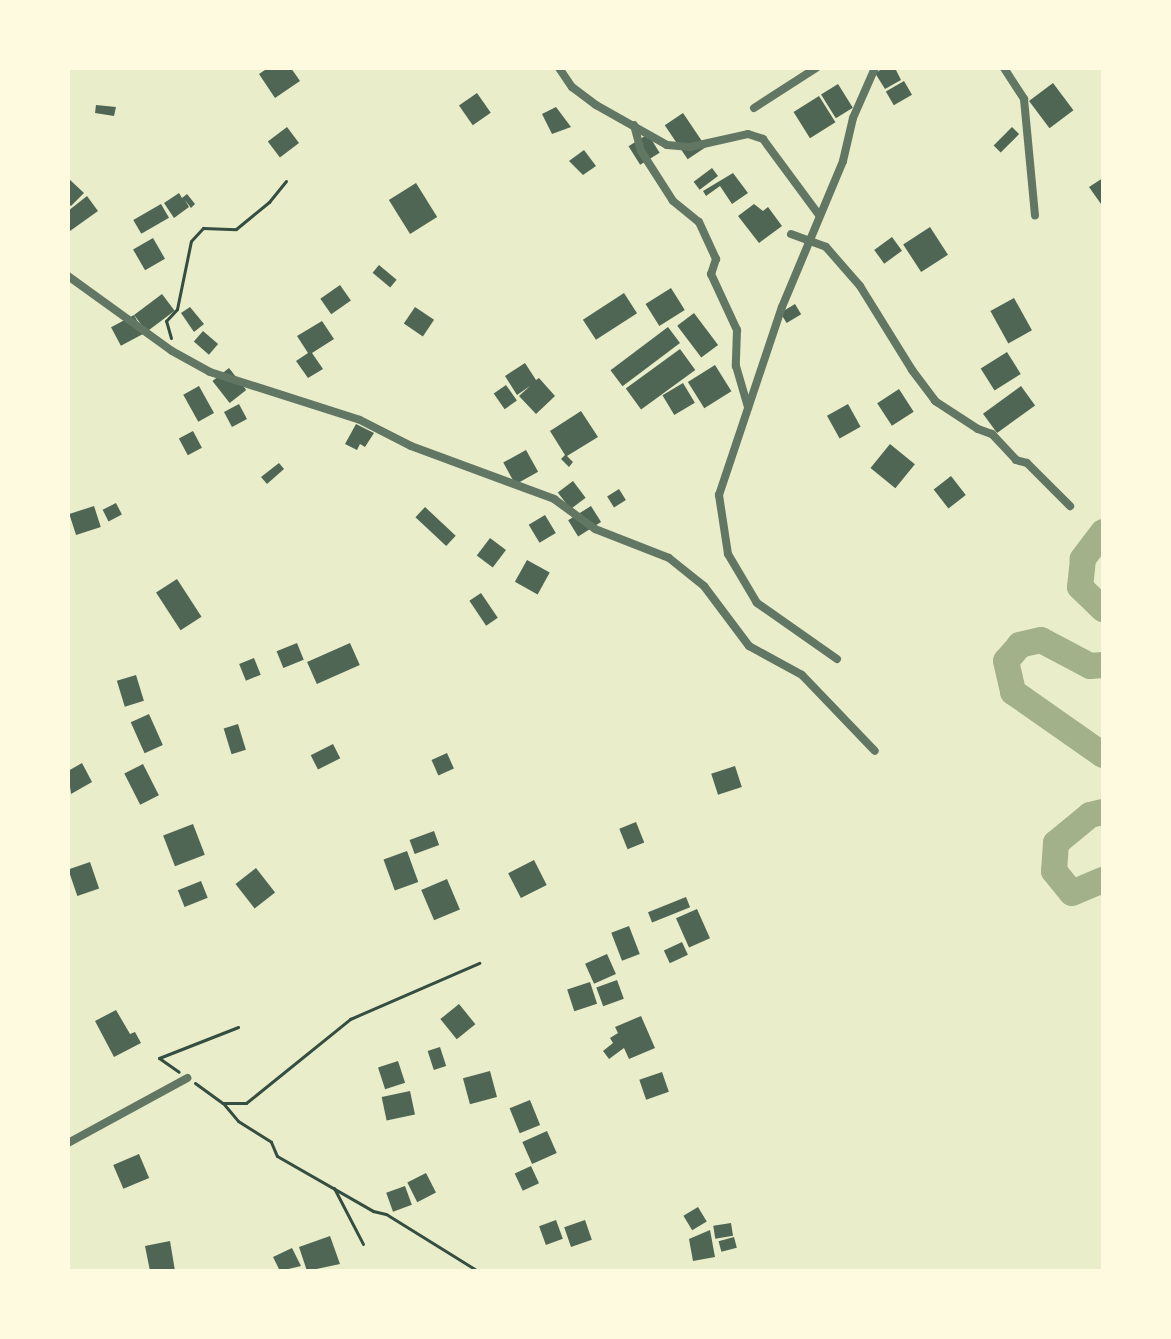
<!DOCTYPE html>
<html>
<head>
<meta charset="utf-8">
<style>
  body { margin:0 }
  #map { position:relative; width:1171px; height:1339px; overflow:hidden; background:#e9edc9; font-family:Jost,sans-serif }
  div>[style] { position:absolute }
  .river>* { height:26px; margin:-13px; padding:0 13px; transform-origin:13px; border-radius:13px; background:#a3b18a }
  .building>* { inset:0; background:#4f6655; transform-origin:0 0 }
  .path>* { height:3px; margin:-1.5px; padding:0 1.5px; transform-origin:1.5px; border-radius:1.5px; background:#344e41 }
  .minor>* { height:8px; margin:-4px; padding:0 4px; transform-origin:4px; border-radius:4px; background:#617663 }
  span { translate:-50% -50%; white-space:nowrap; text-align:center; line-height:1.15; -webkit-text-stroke:8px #fefae0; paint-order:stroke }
  .frame { position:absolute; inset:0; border:70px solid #fefae0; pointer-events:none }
</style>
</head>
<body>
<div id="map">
  <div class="river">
    <i style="left:1103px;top:532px;width:34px;rotate:127deg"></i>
    <i style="left:1083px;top:559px;width:28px;rotate:96deg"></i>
    <i style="left:1080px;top:587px;width:32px;rotate:44deg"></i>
    <i style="left:1103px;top:665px;width:13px;rotate:176deg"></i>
    <i style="left:1090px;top:666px;width:55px;rotate:-152deg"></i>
    <i style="left:1041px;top:640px;width:22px;rotate:167deg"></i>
    <i style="left:1020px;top:645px;width:21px;rotate:131deg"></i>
    <i style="left:1006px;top:661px;width:32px;rotate:77deg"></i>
    <i style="left:1013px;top:692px;width:110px;rotate:35deg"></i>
    <i style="left:1103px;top:812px;width:13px;rotate:167deg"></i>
    <i style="left:1090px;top:815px;width:44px;rotate:140.5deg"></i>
    <i style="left:1056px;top:843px;width:28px;rotate:94deg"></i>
    <i style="left:1054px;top:871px;width:28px;rotate:51deg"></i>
    <i style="left:1072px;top:893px;width:34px;rotate:-23deg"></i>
  </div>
  <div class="building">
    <i style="clip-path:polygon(268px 68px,291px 68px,300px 81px,275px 98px,259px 74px)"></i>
    <i style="clip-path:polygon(884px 68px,895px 68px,901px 80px,885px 89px,875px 73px)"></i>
    <i style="left:904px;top:81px;width:16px;height:21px;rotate:60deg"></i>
    <i style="left:1053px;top:83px;width:34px;height:30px;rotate:53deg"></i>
    <i style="left:838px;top:84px;width:28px;height:20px;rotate:58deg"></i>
    <i style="left:477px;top:93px;width:24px;height:22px;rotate:55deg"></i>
    <i style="left:819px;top:96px;width:31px;height:30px;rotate:58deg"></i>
    <i style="clip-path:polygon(96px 105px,116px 107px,114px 116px,95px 113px)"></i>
    <i style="clip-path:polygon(556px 107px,571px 127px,552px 134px,542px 114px)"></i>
    <i style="left:683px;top:113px;width:41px;height:22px;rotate:56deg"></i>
    <i style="left:287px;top:127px;width:20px;height:24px;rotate:53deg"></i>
    <i style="left:1012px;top:127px;width:10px;height:26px;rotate:45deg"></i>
    <i style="left:648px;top:134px;width:22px;height:23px;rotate:58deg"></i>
    <i style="clip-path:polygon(584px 150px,596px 166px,583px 175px,569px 161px)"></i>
    <i style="left:712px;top:168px;width:10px;height:23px;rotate:53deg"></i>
    <i style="clip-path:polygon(733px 173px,748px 193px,732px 204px,720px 186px,706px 196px,703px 191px)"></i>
    <i style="clip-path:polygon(68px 178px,84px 193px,71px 206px,68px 204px)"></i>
    <i style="clip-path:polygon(1103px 178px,1103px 202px,1101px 204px,1089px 187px)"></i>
    <i style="left:416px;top:183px;width:40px;height:32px;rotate:58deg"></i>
    <i style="clip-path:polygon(179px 193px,182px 198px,187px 194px,195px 204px,191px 208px,185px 200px,189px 207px,174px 218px,164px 203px)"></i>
    <i style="clip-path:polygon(87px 196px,98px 211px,70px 231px,68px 211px)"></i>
    <i style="left:161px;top:204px;width:16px;height:32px;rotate:60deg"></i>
    <i style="clip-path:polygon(754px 204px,763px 211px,768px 207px,782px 226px,759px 243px,738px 216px)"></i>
    <i style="left:930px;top:227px;width:33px;height:32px;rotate:57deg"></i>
    <i style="left:892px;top:237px;width:17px;height:22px;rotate:54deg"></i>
    <i style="left:153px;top:238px;width:24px;height:23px;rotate:60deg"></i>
    <i style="left:379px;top:265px;width:23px;height:10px;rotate:40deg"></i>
    <i style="left:340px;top:285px;width:19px;height:24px;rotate:55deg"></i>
    <i style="left:671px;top:288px;width:26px;height:30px;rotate:58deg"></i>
    <i style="left:624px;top:293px;width:24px;height:49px;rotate:57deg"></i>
    <i style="left:162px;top:294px;width:21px;height:35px;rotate:53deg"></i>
    <i style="left:1014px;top:298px;width:37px;height:27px;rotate:61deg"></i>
    <i style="left:795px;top:304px;width:12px;height:17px;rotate:59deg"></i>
    <i style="clip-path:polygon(190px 307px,204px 324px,194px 332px,181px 313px)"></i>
    <i style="left:415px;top:307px;width:23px;height:20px;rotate:34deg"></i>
    <i style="left:694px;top:313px;width:40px;height:21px;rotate:53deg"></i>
    <i style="left:134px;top:315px;width:21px;height:26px;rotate:62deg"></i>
    <i style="clip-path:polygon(322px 321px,334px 339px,312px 353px,323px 369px,308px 378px,296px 361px,308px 353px,297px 336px)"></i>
    <i style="left:668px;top:327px;width:20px;height:72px;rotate:53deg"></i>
    <i style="left:203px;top:331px;width:20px;height:14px;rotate:41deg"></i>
    <i style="left:680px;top:349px;width:26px;height:67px;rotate:54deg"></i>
    <i style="left:1007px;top:352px;width:26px;height:31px;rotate:58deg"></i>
    <i style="clip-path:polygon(525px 363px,536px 380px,539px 378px,555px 396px,536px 414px,519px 396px,530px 386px,517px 395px,505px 376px)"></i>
    <i style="left:715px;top:365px;width:31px;height:32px;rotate:58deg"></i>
    <i style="left:229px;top:368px;width:28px;height:21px;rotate:52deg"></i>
    <i style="left:683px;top:383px;width:23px;height:24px;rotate:59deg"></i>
    <i style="left:506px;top:385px;width:19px;height:15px;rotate:55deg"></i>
    <i style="left:199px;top:386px;width:31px;height:18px;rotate:61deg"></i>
    <i style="left:1021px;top:386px;width:24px;height:47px;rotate:54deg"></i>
    <i style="left:899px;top:389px;width:27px;height:26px;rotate:57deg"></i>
    <i style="left:239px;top:404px;width:17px;height:17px;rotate:62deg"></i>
    <i style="left:848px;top:404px;width:26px;height:24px;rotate:61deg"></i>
    <i style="clip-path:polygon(581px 411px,598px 437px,567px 456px,573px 462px,569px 467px,561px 459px,565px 455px,550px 431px)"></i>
    <i style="clip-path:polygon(356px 424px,374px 433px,365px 447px,360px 444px,357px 450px,345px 444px)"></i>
    <i style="left:193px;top:431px;width:19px;height:16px;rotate:62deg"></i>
    <i style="left:890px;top:444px;width:32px;height:31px;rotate:39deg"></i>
    <i style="left:526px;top:450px;width:25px;height:26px;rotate:61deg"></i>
    <i style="clip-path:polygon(279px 463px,284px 469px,267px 484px,261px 477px)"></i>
    <i style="left:951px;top:476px;width:24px;height:22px;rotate:52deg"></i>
    <i style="left:573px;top:481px;width:21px;height:19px;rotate:53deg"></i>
    <i style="left:619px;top:489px;width:13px;height:14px;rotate:58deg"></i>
    <i style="left:116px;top:503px;width:13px;height:15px;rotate:63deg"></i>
    <i style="left:94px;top:506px;width:22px;height:26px;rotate:72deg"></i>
    <i style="left:591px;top:506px;width:19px;height:27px;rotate:58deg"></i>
    <i style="left:425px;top:507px;width:42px;height:14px;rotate:43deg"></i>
    <i style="left:545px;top:515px;width:21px;height:19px;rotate:59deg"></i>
    <i style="left:490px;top:538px;width:20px;height:22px;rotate:37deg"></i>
    <i style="left:527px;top:560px;width:26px;height:25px;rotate:29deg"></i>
    <i style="left:177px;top:579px;width:45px;height:25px;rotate:57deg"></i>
    <i style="left:481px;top:593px;width:30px;height:14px;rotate:56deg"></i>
    <i style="left:297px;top:643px;width:18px;height:22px;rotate:68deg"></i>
    <i style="left:350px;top:643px;width:24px;height:47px;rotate:66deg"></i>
    <i style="left:254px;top:658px;width:18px;height:16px;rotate:68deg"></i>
    <i style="left:136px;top:675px;width:27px;height:20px;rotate:73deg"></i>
    <i style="left:149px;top:714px;width:34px;height:20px;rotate:66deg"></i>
    <i style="left:238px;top:724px;width:27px;height:15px;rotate:73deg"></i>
    <i style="left:333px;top:744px;width:16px;height:25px;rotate:63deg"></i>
    <i style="left:447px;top:753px;width:17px;height:17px;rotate:66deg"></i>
    <i style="clip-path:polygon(82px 763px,92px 782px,71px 794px,68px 771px)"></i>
    <i style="left:143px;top:764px;width:35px;height:21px;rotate:63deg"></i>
    <i style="left:735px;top:766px;width:22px;height:25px;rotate:72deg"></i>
    <i style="left:636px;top:822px;width:22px;height:18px;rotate:68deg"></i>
    <i style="left:193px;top:824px;width:33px;height:32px;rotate:69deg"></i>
    <i style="left:434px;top:831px;width:15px;height:26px;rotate:70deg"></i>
    <i style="left:407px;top:851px;width:33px;height:25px;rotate:70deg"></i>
    <i style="left:534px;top:860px;width:28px;height:29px;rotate:63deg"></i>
    <i style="left:90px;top:862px;width:28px;height:23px;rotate:71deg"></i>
    <i style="left:256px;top:868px;width:31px;height:26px;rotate:52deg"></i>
    <i style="left:447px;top:879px;width:33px;height:28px;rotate:67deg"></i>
    <i style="left:201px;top:881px;width:18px;height:25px;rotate:68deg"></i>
    <i style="left:686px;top:897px;width:11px;height:41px;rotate:68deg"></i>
    <i style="left:697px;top:909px;width:32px;height:23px;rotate:66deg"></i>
    <i style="left:629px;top:926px;width:30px;height:19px;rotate:69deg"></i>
    <i style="left:682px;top:942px;width:14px;height:20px;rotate:65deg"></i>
    <i style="left:607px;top:954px;width:22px;height:24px;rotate:66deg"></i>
    <i style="left:617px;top:980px;width:20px;height:22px;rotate:70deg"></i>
    <i style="left:590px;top:982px;width:23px;height:24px;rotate:72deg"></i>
    <i style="left:459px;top:1004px;width:26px;height:24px;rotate:51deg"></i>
    <i style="clip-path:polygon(116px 1010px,130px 1034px,135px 1032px,141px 1043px,114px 1057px,95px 1021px)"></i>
    <i style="clip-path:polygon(641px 1016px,655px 1048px,629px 1059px,624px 1048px,609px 1059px,603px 1051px,613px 1043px,610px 1038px,618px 1033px,615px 1027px)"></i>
    <i style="left:440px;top:1047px;width:20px;height:13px;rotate:72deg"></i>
    <i style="left:398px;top:1061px;width:23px;height:21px;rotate:72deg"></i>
    <i style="left:490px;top:1071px;width:27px;height:28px;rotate:75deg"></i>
    <i style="left:662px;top:1072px;width:21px;height:24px;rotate:71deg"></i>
    <i style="left:410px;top:1091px;width:24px;height:29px;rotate:78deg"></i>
    <i style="left:530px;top:1100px;width:27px;height:22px;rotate:68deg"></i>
    <i style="left:547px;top:1131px;width:24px;height:27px;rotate:66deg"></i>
    <i style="left:139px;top:1154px;width:26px;height:28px;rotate:67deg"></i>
    <i style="left:531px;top:1166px;width:19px;height:18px;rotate:65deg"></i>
    <i style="left:426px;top:1173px;width:22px;height:21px;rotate:63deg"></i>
    <i style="left:405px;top:1186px;width:20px;height:20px;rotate:70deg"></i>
    <i style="left:698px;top:1207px;width:17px;height:17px;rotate:59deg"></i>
    <i style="left:556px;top:1220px;width:20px;height:18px;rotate:70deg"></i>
    <i style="left:585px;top:1220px;width:21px;height:22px;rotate:71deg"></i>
    <i style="left:731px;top:1223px;width:13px;height:18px;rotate:81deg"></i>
    <i style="clip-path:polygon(710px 1230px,715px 1257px,693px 1261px,689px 1239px)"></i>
    <i style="clip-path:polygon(330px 1236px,340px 1264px,307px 1271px,299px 1247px)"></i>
    <i style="left:734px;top:1237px;width:11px;height:16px;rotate:75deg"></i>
    <i style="clip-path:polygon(170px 1241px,175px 1271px,150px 1271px,145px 1246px)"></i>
    <i style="clip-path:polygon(292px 1248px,301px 1266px,280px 1271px,273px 1257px)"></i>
  </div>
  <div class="path">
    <i style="left:171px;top:338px;width:18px;rotate:-106deg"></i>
    <i style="left:166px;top:321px;width:16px;rotate:-47deg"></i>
    <i style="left:177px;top:309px;width:69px;rotate:-78.4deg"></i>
    <i style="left:191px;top:241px;width:18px;rotate:-47deg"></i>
    <i style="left:203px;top:228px;width:33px;rotate:2deg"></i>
    <i style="left:236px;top:229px;width:43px;rotate:-39.3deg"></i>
    <i style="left:269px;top:202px;width:27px;rotate:-51deg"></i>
    <i style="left:159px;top:1058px;width:24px;rotate:35deg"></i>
    <i style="left:159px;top:1058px;width:85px;rotate:-21.4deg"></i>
    <i style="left:195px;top:1083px;width:34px;rotate:36deg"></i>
    <i style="left:223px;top:1103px;width:23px;rotate:50deg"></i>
    <i style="left:238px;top:1121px;width:39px;rotate:32deg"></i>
    <i style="left:271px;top:1142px;width:15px;rotate:67deg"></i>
    <i style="left:277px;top:1156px;width:111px;rotate:29.8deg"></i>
    <i style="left:373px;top:1211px;width:13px;rotate:13deg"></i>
    <i style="left:386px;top:1214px;width:108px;rotate:31.8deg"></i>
    <i style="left:223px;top:1103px;width:23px"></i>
    <i style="left:246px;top:1103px;width:134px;rotate:-38.9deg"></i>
    <i style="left:350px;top:1019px;width:141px;rotate:-23.5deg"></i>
    <i style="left:334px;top:1188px;width:63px;rotate:62.6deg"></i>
  </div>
  <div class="minor">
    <i style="left:559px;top:68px;width:23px;rotate:56deg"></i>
    <i style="left:572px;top:87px;width:30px;rotate:37deg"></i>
    <i style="left:596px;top:105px;width:81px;rotate:29.4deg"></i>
    <i style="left:667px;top:145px;width:23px;rotate:5deg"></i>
    <i style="left:690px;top:147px;width:59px;rotate:-12.6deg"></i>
    <i style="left:748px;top:134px;width:16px;rotate:18deg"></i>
    <i style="left:763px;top:139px;width:94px;rotate:53.6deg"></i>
    <i style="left:1004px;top:68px;width:37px;rotate:57deg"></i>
    <i style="left:1024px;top:99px;width:117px;rotate:84.6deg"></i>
    <i style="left:754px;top:108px;width:74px;rotate:-32.8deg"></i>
    <i style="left:634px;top:125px;width:27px;rotate:75deg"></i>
    <i style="left:641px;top:151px;width:59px;rotate:57.4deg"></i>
    <i style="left:673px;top:201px;width:33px;rotate:39deg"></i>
    <i style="left:699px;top:222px;width:41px;rotate:65.3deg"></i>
    <i style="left:716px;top:259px;width:16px;rotate:108deg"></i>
    <i style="left:711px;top:274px;width:62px;rotate:65.1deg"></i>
    <i style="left:737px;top:330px;width:36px;rotate:92deg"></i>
    <i style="left:736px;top:366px;width:43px;rotate:73.7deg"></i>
    <i style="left:791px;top:234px;width:37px;rotate:20deg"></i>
    <i style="left:826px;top:247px;width:52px;rotate:48.9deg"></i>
    <i style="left:860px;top:286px;width:99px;rotate:58.2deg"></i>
    <i style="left:912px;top:370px;width:39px;rotate:53deg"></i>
    <i style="left:935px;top:401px;width:51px;rotate:33.1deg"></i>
    <i style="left:978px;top:429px;width:15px;rotate:20deg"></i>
    <i style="left:992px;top:434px;width:35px;rotate:47deg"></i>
    <i style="left:1016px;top:460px;width:11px;rotate:15deg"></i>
    <i style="left:1027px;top:463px;width:61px;rotate:45deg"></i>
    <i style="left:68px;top:276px;width:128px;rotate:35.8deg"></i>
    <i style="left:172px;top:351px;width:43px;rotate:28.9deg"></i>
    <i style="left:210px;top:372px;width:157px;rotate:17.7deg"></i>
    <i style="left:360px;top:420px;width:57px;rotate:27deg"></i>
    <i style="left:411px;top:446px;width:153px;rotate:20.3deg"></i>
    <i style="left:554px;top:499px;width:51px;rotate:36.2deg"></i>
    <i style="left:595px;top:529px;width:79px;rotate:21.4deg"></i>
    <i style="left:669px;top:558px;width:45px;rotate:38.7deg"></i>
    <i style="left:704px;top:586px;width:75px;rotate:53.1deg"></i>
    <i style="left:749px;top:646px;width:60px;rotate:28.7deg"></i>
    <i style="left:802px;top:675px;width:105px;rotate:46.2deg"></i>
    <i style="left:837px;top:659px;width:98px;rotate:-145deg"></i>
    <i style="left:757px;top:603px;width:57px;rotate:-120.6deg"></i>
    <i style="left:728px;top:554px;width:60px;rotate:-98.7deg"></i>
    <i style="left:719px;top:495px;width:198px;rotate:-71.5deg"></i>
    <i style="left:782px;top:307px;width:158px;rotate:-67.3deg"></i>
    <i style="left:843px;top:161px;width:44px;rotate:-76.9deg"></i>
    <i style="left:853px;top:118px;width:55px;rotate:-66.3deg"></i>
    <i style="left:68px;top:1143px;width:136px;rotate:-28.6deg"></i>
  </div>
  <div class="frame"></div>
</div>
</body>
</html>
